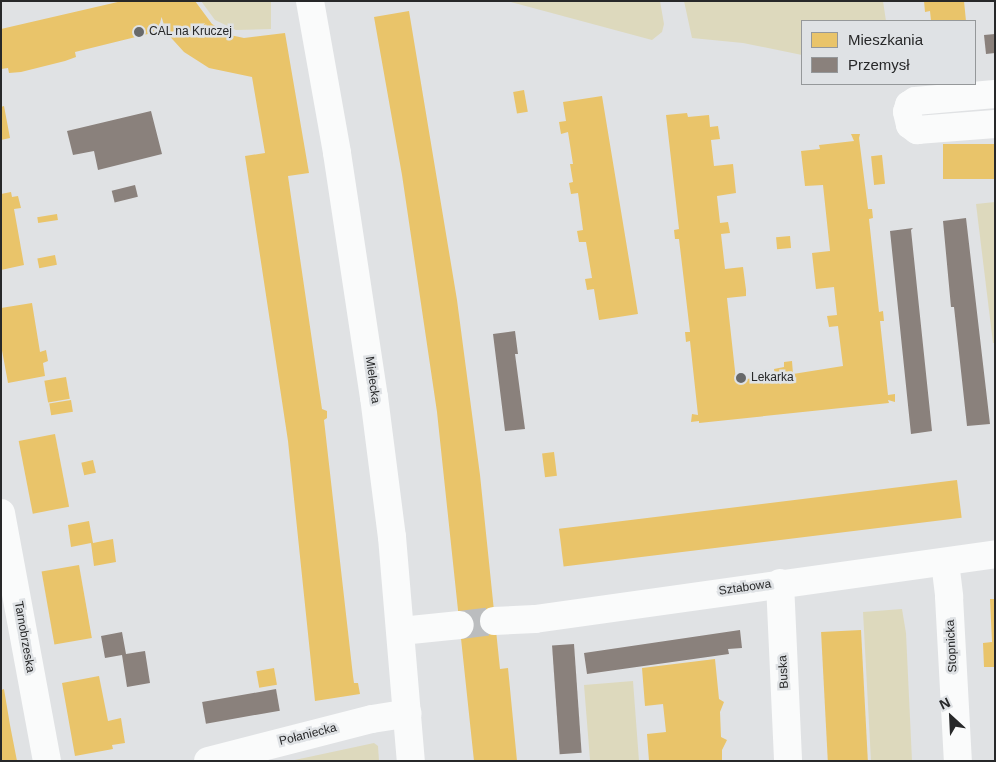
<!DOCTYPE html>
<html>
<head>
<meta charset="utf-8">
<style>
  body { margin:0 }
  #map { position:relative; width:996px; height:762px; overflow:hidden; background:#e0e2e4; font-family:Helvetica,sans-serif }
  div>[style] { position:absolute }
  .green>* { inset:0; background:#ddd9bd }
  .homes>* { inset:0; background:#e9c46a; transform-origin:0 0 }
  .industry>* { inset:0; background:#8a817c; transform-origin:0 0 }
  .street-tunnel>* { height:28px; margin-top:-14px; transform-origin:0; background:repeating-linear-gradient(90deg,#bbbdbf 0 28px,transparent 0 42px) }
  .street>* { height:28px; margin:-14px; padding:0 14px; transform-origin:14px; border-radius:14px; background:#fafbfb }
  .secondary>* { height:28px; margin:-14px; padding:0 14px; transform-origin:14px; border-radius:14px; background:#fafbfb }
  .dots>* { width:14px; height:14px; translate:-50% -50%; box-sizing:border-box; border:2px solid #dfe2e5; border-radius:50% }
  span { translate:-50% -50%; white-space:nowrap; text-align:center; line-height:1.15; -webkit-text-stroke:5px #dfe2e5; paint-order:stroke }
  .poi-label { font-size:12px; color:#272829 }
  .left { translate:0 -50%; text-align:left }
  .street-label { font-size:12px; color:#272829 }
  .frame { position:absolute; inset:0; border:2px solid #272829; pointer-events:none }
  .legend { position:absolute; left:801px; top:20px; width:175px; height:65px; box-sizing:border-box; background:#dfe2e5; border:1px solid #95989a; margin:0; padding:6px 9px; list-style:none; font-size:15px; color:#272829 }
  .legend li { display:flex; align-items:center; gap:10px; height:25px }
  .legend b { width:25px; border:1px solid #95989a }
  .north { position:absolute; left:926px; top:692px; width:50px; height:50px; -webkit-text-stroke:4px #dfe2e5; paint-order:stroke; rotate:335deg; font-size:14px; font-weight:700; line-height:20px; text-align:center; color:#272829 }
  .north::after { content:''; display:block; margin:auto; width:18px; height:22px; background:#272829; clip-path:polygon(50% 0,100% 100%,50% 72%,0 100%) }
</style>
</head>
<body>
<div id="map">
  <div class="green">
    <i style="clip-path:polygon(201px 1px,271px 1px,271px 29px,236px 30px,215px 20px)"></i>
    <i style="clip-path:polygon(507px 1px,660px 1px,664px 24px,662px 32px,652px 40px)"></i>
    <i style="clip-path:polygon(684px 1px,883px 1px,886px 21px,802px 21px,802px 55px,743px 43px,692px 38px)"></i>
    <i style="clip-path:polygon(995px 202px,995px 343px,993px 343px,976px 204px)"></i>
    <i style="clip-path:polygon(902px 609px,906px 633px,912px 761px,871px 761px,863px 612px)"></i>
    <i style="clip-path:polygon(633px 681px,639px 761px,581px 761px,590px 760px,584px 685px)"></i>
    <i style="clip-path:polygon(374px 743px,378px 746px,379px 761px,290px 761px)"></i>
  </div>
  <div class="homes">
    <i style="clip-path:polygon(122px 1px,195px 1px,212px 24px,230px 35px,244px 38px,285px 33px,309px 173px,288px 176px,322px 409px,327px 411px,327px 418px,324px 420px,353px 676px,354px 683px,358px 683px,360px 694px,315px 701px,288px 441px,245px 156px,265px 153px,252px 77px,209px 68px,184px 52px,164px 30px,75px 52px,76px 57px,65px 61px,21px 72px,9px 73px,8px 68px,1px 69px,1px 29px)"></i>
    <i style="clip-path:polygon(924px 1px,964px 1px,966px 21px,931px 21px,930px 11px,925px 12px)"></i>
    <i style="clip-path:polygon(409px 11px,457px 300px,480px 475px,500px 669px,508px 668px,517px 761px,474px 761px,437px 412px,402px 175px,374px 17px)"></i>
    <i style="left:524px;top:90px;width:22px;height:11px;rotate:80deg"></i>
    <i style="clip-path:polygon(602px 96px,638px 314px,599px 320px,594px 289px,587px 290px,585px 279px,592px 278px,586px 242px,579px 242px,577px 231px,583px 230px,578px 193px,571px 194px,569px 183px,573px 182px,570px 164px,573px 164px,568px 132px,561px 134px,559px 122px,566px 121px,563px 102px)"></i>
    <i style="clip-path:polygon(4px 106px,10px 138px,1px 140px,1px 107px)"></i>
    <i style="clip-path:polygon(687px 113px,688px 117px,709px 115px,710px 127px,718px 126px,720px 139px,711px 140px,714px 166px,733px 164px,736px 193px,717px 196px,720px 223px,728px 222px,730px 233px,721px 234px,725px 269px,743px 267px,746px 290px,746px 296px,727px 298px,736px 380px,775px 376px,774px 369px,784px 367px,784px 362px,792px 361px,793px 374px,843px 366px,838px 326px,829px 327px,827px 316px,837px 315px,834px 287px,816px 289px,812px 253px,830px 251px,823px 185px,805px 186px,801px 151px,820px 149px,819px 145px,854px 141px,851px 134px,860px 134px,859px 138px,868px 209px,872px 209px,873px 218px,869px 219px,879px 312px,883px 311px,884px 321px,880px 321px,888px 395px,895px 394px,895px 402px,888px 400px,889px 403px,699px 423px,699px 421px,691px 422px,692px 414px,698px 415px,690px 341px,686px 342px,685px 332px,690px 332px,679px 239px,675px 239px,674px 230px,679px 229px,666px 115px)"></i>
    <i style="left:995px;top:144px;width:35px;height:52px;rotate:90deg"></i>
    <i style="left:882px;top:155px;width:29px;height:11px;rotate:84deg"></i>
    <i style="clip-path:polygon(11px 192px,12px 197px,18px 196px,21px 208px,14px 209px,24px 265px,1px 270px,1px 194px)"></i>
    <i style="left:57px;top:214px;width:6px;height:20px;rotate:81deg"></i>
    <i style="left:790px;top:236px;width:12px;height:14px;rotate:85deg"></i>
    <i style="left:55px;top:255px;width:10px;height:18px;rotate:79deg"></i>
    <i style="clip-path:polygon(32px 303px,40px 352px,46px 350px,48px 361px,43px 363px,45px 376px,8px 383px,1px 345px,1px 308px)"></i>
    <i style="left:66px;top:377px;width:22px;height:22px;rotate:80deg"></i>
    <i style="left:71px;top:400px;width:12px;height:22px;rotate:81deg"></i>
    <i style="left:55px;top:434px;width:74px;height:37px;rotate:79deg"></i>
    <i style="left:554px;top:452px;width:24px;height:12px;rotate:83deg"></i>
    <i style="left:93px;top:460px;width:13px;height:12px;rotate:77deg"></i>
    <i style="left:957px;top:480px;width:38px;height:401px;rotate:83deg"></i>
    <i style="clip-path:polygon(89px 521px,93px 543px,113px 539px,116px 562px,94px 566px,91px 543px,71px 547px,68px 525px)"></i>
    <i style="left:79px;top:565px;width:74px;height:38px;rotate:80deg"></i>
    <i style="clip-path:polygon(990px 599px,995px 599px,995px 667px,984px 667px,983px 643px,992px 642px)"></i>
    <i style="left:861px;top:630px;width:131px;height:40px;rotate:87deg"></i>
    <i style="clip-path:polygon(715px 659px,719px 699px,724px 702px,720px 712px,721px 737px,727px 740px,722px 750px,722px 761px,649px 761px,647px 734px,666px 732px,663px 704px,645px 706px,642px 668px)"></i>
    <i style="left:274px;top:668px;width:17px;height:18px;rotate:80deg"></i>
    <i style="clip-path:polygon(99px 676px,108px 721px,121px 718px,125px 743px,112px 745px,113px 749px,75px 756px,62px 683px)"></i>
    <i style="clip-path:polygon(4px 689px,10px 725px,17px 761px,1px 761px,1px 690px)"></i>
  </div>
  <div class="industry">
    <i style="clip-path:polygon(995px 34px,995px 53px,986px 54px,984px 35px)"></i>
    <i style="clip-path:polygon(151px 111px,162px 154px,98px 170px,94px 151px,73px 155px,67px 131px)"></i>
    <i style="left:135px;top:185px;width:12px;height:24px;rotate:76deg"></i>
    <i style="clip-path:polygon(966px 218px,990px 424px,967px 426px,954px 307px,951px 307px,943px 221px)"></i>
    <i style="clip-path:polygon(913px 228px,911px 230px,932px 431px,911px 434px,890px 231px)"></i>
    <i style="clip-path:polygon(515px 331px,518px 354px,515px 354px,525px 429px,505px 431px,493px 334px)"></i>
    <i style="clip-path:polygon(740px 630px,742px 648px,728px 649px,729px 654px,587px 674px,584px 653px)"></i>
    <i style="clip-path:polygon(122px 632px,126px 654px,145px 651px,150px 683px,127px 687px,122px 655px,105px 658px,101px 636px)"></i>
    <i style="left:574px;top:644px;width:109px;height:22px;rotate:86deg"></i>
    <i style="left:276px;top:689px;width:22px;height:75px;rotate:80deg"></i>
  </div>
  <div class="street-tunnel">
    <i style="left:460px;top:625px;width:34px;rotate:-7deg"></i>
  </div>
  <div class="street">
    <i style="left:995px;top:94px;width:80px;rotate:175deg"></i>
    <i style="left:915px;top:101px;width:7px;rotate:146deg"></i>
    <i style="left:909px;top:105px;width:7px;rotate:106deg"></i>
    <i style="left:907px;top:112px;width:13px;rotate:77deg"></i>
    <i style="left:910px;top:125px;width:9px;rotate:36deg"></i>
    <i style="left:917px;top:130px;width:78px;rotate:-4.4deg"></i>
    <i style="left:1px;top:513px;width:252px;rotate:79.5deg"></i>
    <i style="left:945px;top:562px;width:35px;rotate:83deg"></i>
    <i style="left:949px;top:597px;width:164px;rotate:86.9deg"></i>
    <i style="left:780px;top:583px;width:178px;rotate:87.4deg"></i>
    <i style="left:494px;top:621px;width:41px;rotate:-2.8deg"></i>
    <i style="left:535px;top:619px;width:465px;rotate:-8deg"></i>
    <i style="left:401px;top:631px;width:59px;rotate:-5.8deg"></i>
    <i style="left:208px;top:761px;width:169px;rotate:-14.4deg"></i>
    <i style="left:372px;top:719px;width:36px;rotate:-9deg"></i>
  </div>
  <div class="secondary">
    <i style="left:310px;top:1px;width:154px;rotate:79.9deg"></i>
    <i style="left:337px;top:153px;width:247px;rotate:81.4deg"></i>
    <i style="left:374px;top:397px;width:141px;rotate:82.7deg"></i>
    <i style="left:392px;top:537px;width:225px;rotate:85.2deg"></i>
  </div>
  <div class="dots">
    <i style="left:139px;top:32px;background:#68696a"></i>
    <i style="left:741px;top:378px;background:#68696a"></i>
  </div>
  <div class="poi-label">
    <span class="left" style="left:149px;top:32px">CAL na Kruczej</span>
    <span class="left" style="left:751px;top:378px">Lekarka</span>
  </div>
  <div class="street-label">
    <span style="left:372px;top:380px;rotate:82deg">Mielecka</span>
    <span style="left:745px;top:588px;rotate:-8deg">Sztabowa</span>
    <span style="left:24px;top:637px;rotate:80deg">Tarnobrzeska</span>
    <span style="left:952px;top:646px;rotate:-93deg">Stopnicka</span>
    <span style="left:784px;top:672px;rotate:-93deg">Buska</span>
    <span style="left:308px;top:735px;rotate:-14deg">Połaniecka</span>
  </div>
  <div class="frame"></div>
  <ul class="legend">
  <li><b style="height:14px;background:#e9c46a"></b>Mieszkania</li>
  <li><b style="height:14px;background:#8a817c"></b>Przemysł</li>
  </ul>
  <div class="north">N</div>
</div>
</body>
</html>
